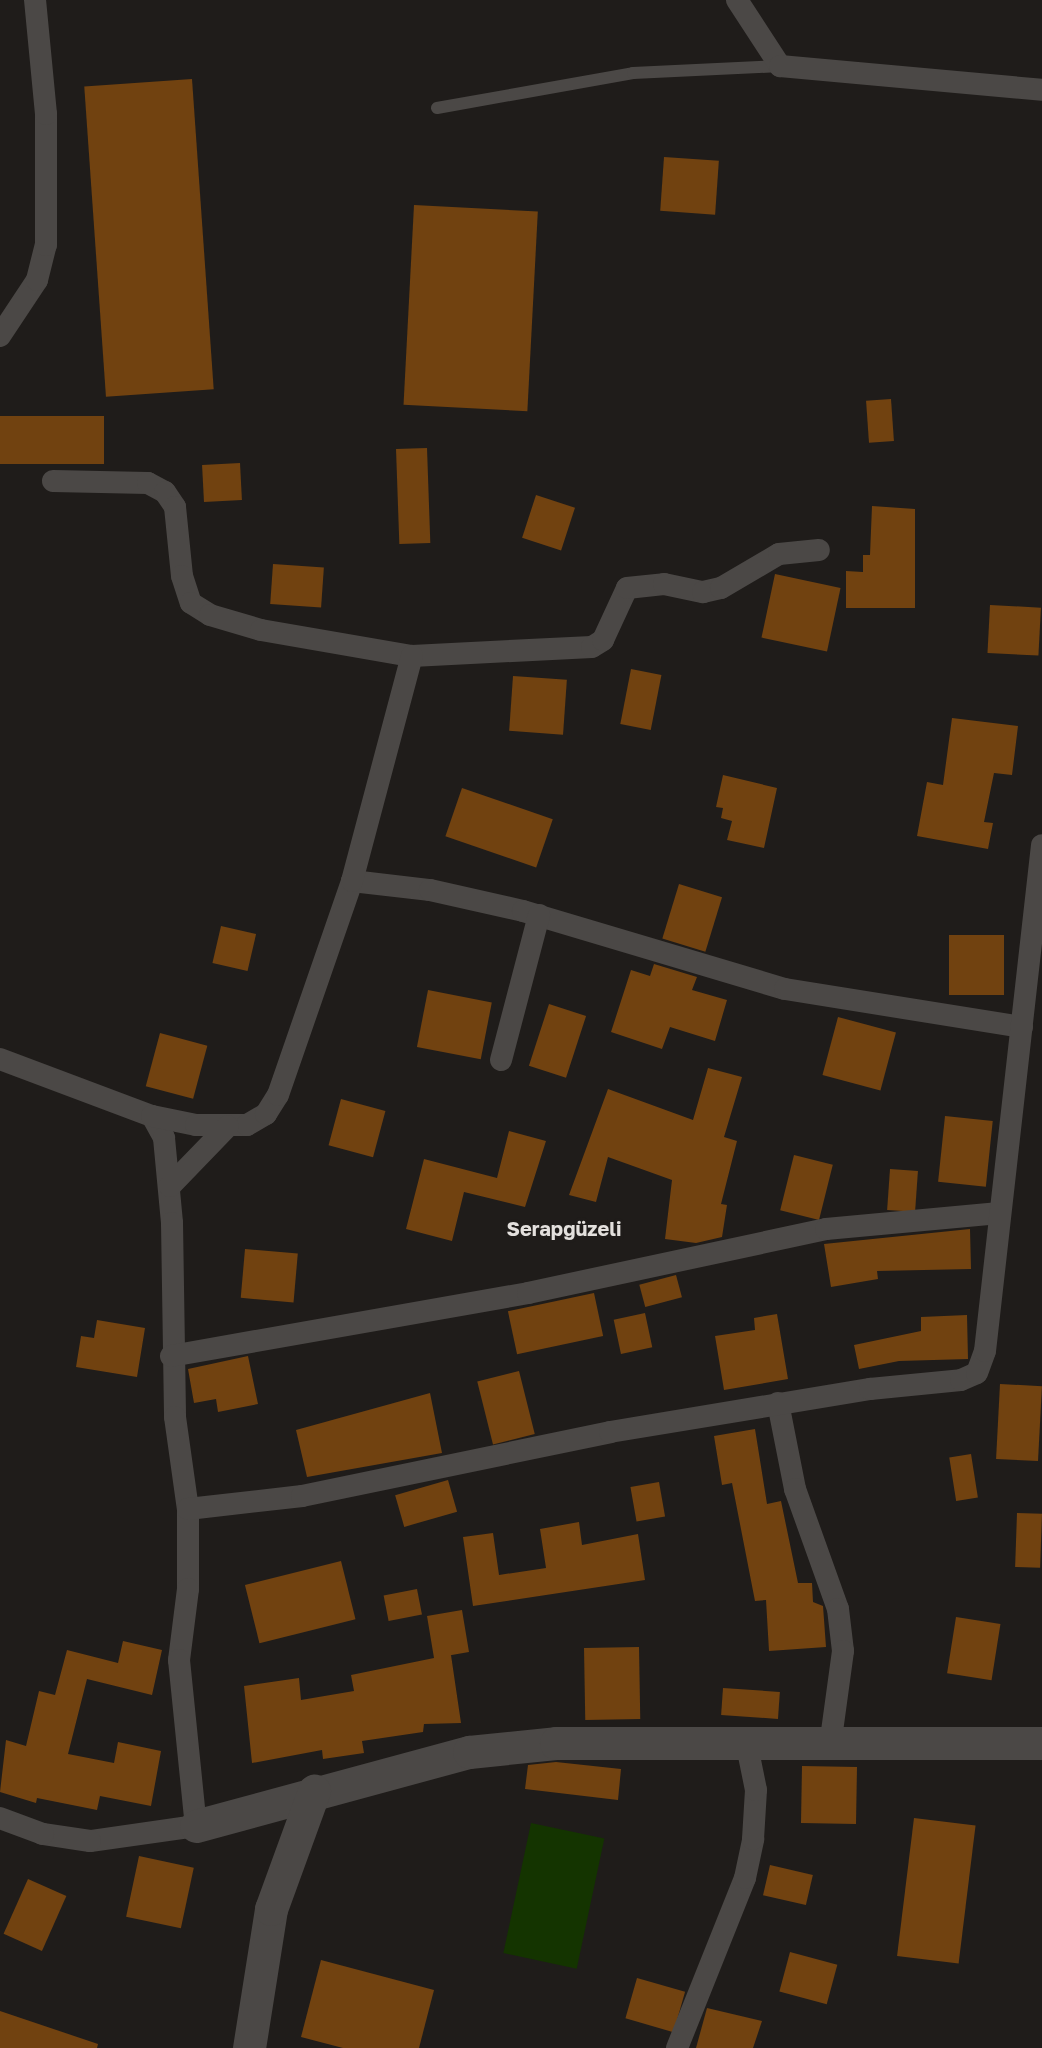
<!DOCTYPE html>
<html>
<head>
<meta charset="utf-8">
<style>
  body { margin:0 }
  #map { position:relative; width:1042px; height:2048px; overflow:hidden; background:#1f1c1a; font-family:"Golos Text",sans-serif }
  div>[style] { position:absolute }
  .green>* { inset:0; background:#143400; transform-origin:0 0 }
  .building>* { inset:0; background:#714210; transform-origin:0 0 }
  .lane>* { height:12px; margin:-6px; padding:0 6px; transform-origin:6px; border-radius:6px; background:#4b4846 }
  .street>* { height:22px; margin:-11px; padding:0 11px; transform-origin:11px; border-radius:11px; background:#4b4846 }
  .secondary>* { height:33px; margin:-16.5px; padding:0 16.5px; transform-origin:16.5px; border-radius:16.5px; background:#4b4846 }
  span { translate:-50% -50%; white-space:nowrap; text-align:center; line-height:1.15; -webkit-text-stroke:6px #1f1c1a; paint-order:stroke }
  .neighbourhood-label { font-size:20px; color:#e3e0dd; font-weight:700 }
</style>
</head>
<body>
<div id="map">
  <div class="green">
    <i style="left:531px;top:1823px;width:75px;height:133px;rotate:12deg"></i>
  </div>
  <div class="building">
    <i style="left:192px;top:79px;width:311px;height:108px;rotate:86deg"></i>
    <i style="left:664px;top:157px;width:55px;height:54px;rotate:4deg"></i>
    <i style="left:414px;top:205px;width:124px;height:200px;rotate:3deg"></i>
    <i style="left:891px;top:399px;width:42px;height:25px;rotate:86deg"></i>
    <i style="left:104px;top:416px;width:48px;height:104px;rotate:90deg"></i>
    <i style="left:427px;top:448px;width:95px;height:31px;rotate:88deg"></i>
    <i style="left:240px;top:463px;width:37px;height:38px;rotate:87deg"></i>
    <i style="left:536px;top:495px;width:41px;height:45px;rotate:18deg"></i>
    <i style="clip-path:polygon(872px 506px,915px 509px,915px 608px,846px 608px,846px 571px,863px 572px,863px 555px,870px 555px)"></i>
    <i style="left:273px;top:564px;width:51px;height:40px;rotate:4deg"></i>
    <i style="left:775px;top:574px;width:67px;height:65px;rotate:12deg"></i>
    <i style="left:990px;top:605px;width:51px;height:48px;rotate:3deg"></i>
    <i style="left:631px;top:669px;width:31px;height:56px;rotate:11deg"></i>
    <i style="left:513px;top:676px;width:54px;height:55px;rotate:4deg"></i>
    <i style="clip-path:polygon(952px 718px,1018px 726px,1012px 775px,994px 773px,984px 822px,993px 823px,988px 849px,917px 836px,927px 782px,943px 785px)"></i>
    <i style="clip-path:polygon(723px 775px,777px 788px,764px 848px,727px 840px,732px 821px,721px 818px,723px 808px,716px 807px)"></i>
    <i style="left:462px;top:788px;width:96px;height:51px;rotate:19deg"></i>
    <i style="left:679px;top:884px;width:45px;height:57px;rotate:17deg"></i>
    <i style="left:221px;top:926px;width:36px;height:38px;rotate:13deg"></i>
    <i style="left:949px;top:935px;width:55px;height:60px"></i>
    <i style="clip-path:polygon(654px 964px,697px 977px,692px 990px,727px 1000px,715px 1041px,670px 1027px,662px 1049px,611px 1032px,631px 970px,650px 976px)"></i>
    <i style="left:428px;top:990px;width:65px;height:58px;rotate:11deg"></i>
    <i style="left:549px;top:1004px;width:39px;height:65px;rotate:18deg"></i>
    <i style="left:838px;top:1017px;width:60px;height:60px;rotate:15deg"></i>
    <i style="left:160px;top:1033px;width:49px;height:55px;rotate:15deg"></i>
    <i style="clip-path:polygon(708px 1068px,742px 1077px,724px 1137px,737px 1141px,721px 1204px,727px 1205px,722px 1237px,696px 1243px,665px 1239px,672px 1180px,608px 1157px,596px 1202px,569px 1195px,608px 1089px,693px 1120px)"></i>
    <i style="left:341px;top:1099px;width:46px;height:48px;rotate:15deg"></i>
    <i style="left:945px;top:1116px;width:48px;height:66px;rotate:6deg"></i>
    <i style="clip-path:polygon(509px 1131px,546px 1141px,525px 1207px,464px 1192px,452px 1241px,406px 1229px,424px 1159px,497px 1178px)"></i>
    <i style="left:794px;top:1155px;width:40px;height:57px;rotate:14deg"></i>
    <i style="left:890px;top:1169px;width:28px;height:41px;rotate:4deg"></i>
    <i style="clip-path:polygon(970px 1229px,971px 1269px,877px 1271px,878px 1279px,831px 1287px,824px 1244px)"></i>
    <i style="left:245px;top:1249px;width:53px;height:49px;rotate:5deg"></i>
    <i style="left:676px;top:1275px;width:23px;height:38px;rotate:75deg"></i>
    <i style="left:594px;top:1293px;width:44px;height:88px;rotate:78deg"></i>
    <i style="left:645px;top:1313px;width:35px;height:32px;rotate:78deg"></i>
    <i style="clip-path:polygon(777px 1314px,788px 1379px,724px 1390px,715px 1336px,755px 1330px,754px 1318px)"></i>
    <i style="clip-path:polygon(967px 1315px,968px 1359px,899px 1361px,859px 1369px,854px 1345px,921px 1331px,921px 1317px)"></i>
    <i style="clip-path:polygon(97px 1320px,145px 1328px,137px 1377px,76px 1367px,81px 1336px,94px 1338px)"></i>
    <i style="clip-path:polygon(248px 1356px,258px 1404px,218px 1412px,216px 1399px,194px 1403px,188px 1369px)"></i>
    <i style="left:519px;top:1371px;width:65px;height:43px;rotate:76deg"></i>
    <i style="left:1000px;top:1384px;width:42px;height:75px;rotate:3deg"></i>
    <i style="clip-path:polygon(430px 1393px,442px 1453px,307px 1477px,296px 1430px)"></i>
    <i style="clip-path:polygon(755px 1429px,767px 1504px,781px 1501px,798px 1583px,812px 1583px,813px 1602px,823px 1606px,826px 1647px,769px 1651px,766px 1600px,755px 1601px,732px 1483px,722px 1485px,714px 1436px)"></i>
    <i style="left:971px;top:1454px;width:44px;height:22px;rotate:81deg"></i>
    <i style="left:448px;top:1480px;width:33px;height:55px;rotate:74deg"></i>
    <i style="left:659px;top:1482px;width:35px;height:29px;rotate:80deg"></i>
    <i style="left:1017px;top:1513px;width:25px;height:54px;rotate:2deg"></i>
    <i style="clip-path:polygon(579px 1522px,582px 1545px,638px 1534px,645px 1580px,473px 1606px,463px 1537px,493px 1533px,499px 1575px,546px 1568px,540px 1529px)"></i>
    <i style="left:341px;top:1561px;width:60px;height:99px;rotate:76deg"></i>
    <i style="left:417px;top:1589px;width:26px;height:34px;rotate:79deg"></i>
    <i style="clip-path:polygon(462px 1610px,469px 1652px,446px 1656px,451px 1655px,461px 1723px,424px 1724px,423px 1732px,362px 1741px,364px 1753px,323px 1759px,322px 1750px,252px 1763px,244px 1686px,299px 1678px,301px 1700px,354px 1691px,351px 1675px,434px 1658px,427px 1616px)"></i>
    <i style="left:956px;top:1617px;width:45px;height:57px;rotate:9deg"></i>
    <i style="clip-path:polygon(123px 1641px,162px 1650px,152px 1695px,87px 1679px,68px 1754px,114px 1763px,118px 1742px,161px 1751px,151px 1806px,100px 1796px,97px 1810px,37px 1798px,36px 1803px,0 1792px,6px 1740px,26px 1746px,39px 1691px,55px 1695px,67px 1650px,118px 1663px)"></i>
    <i style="left:639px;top:1647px;width:72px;height:55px;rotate:89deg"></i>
    <i style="left:723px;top:1688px;width:57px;height:27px;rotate:4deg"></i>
    <i style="clip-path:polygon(556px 1762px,621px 1769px,618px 1800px,525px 1789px,528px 1765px)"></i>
    <i style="left:802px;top:1766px;width:55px;height:57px;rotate:1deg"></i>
    <i style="left:914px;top:1818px;width:62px;height:139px;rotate:7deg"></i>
    <i style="left:139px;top:1856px;width:56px;height:62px;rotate:12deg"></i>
    <i style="left:770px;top:1865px;width:44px;height:31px;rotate:13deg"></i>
    <i style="left:28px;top:1879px;width:42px;height:60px;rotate:24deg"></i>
    <i style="left:790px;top:1952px;width:49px;height:41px;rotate:15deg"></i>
    <i style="clip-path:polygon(321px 1960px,434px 1990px,419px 2048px,343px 2048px,301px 2037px)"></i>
    <i style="left:637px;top:1978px;width:50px;height:42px;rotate:16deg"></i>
    <i style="clip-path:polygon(707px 2008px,762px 2021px,753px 2048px,696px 2048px)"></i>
    <i style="clip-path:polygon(0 2011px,98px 2044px,97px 2048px,0 2048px)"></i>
  </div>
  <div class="lane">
    <i style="left:437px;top:108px;width:199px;rotate:-10.1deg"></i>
    <i style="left:633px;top:73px;width:147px;rotate:-2.7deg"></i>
  </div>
  <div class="street">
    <i style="left:737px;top:0;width:79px;rotate:56.9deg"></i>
    <i style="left:780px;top:66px;width:263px;rotate:5.2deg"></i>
    <i style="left:0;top:336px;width:67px;rotate:-56.5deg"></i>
    <i style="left:37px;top:280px;width:36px;rotate:-76deg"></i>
    <i style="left:46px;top:245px;width:131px;rotate:-90deg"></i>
    <i style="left:46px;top:114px;width:115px;rotate:-95.5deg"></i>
    <i style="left:53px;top:481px;width:95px;rotate:1.2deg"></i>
    <i style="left:148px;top:483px;width:19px;rotate:28deg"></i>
    <i style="left:165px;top:492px;width:18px;rotate:56deg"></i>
    <i style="left:175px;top:507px;width:69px;rotate:84.2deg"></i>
    <i style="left:182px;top:576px;width:28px;rotate:72deg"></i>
    <i style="left:191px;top:603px;width:22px;rotate:32deg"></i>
    <i style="left:210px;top:615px;width:53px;rotate:16.4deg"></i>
    <i style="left:261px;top:630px;width:153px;rotate:9.8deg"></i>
    <i style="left:412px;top:656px;width:180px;rotate:-2.9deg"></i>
    <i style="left:592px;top:647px;width:13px;rotate:-32deg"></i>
    <i style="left:603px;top:640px;width:57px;rotate:-65.2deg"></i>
    <i style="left:627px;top:588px;width:37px;rotate:-6deg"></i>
    <i style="left:664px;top:584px;width:40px;rotate:12deg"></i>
    <i style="left:703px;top:592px;width:18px;rotate:-13deg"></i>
    <i style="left:721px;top:588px;width:67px;rotate:-30.4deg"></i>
    <i style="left:779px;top:554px;width:40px;rotate:-5.7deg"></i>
    <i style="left:352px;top:881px;width:79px;rotate:6.6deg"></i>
    <i style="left:430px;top:890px;width:95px;rotate:12.7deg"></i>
    <i style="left:523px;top:911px;width:273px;rotate:16.6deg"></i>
    <i style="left:785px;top:989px;width:240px;rotate:9.1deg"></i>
    <i style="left:0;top:1059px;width:162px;rotate:20.6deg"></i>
    <i style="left:152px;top:1116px;width:25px;rotate:61deg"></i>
    <i style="left:164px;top:1138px;width:85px;rotate:84.6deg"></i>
    <i style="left:172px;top:1223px;width:194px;rotate:89.1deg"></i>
    <i style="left:175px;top:1417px;width:93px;rotate:82deg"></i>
    <i style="left:188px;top:1509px;width:80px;rotate:90deg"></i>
    <i style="left:188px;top:1589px;width:72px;rotate:97.2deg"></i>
    <i style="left:179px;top:1660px;width:167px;rotate:84.2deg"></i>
    <i style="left:196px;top:1826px;width:107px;rotate:171.9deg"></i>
    <i style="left:90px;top:1841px;width:48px;rotate:-171.5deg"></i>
    <i style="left:43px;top:1834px;width:46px;rotate:-159.6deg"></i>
    <i style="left:501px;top:1060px;width:150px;rotate:-75.3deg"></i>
    <i style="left:152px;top:1116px;width:45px;rotate:11.6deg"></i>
    <i style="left:196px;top:1125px;width:51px"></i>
    <i style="left:247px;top:1125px;width:22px;rotate:-30deg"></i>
    <i style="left:266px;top:1114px;width:22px;rotate:-58deg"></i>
    <i style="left:278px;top:1095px;width:226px;rotate:-70.9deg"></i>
    <i style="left:352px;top:881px;width:233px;rotate:-75.1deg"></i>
    <i style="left:170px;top:1186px;width:83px;rotate:-46deg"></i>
    <i style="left:171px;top:1356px;width:363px;rotate:-10deg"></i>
    <i style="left:528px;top:1293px;width:305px;rotate:-12.1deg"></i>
    <i style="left:826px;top:1229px;width:174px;rotate:-5.3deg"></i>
    <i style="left:778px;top:1403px;width:88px;rotate:78.8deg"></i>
    <i style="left:795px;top:1489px;width:127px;rotate:70.3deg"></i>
    <i style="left:838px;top:1609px;width:42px;rotate:83.2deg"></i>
    <i style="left:843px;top:1651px;width:89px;rotate:97.8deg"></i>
    <i style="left:188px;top:1509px;width:115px;rotate:-6.5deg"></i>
    <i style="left:302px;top:1496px;width:315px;rotate:-11.7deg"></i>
    <i style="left:610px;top:1432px;width:264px;rotate:-9.4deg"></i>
    <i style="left:870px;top:1389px;width:91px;rotate:-5.6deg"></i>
    <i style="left:961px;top:1380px;width:17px;rotate:-24deg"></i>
    <i style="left:977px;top:1373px;width:23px;rotate:-70deg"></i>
    <i style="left:985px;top:1351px;width:509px;rotate:-83.57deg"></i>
    <i style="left:677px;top:2048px;width:183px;rotate:-68.2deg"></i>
    <i style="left:745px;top:1878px;width:40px;rotate:-78deg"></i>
    <i style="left:753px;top:1839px;width:49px;rotate:-86.5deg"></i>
    <i style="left:756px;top:1790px;width:50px;rotate:-101.5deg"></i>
  </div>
  <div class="secondary">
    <i style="left:196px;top:1826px;width:283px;rotate:-15.2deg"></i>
    <i style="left:469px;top:1752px;width:87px;rotate:-5.9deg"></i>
    <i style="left:556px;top:1743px;width:486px"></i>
    <i style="left:249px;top:2048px;width:141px;rotate:-81deg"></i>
    <i style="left:271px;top:1909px;width:126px;rotate:-70deg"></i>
  </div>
  <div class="neighbourhood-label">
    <span style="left:564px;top:1228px">Serapgüzeli</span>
  </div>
</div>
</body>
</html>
